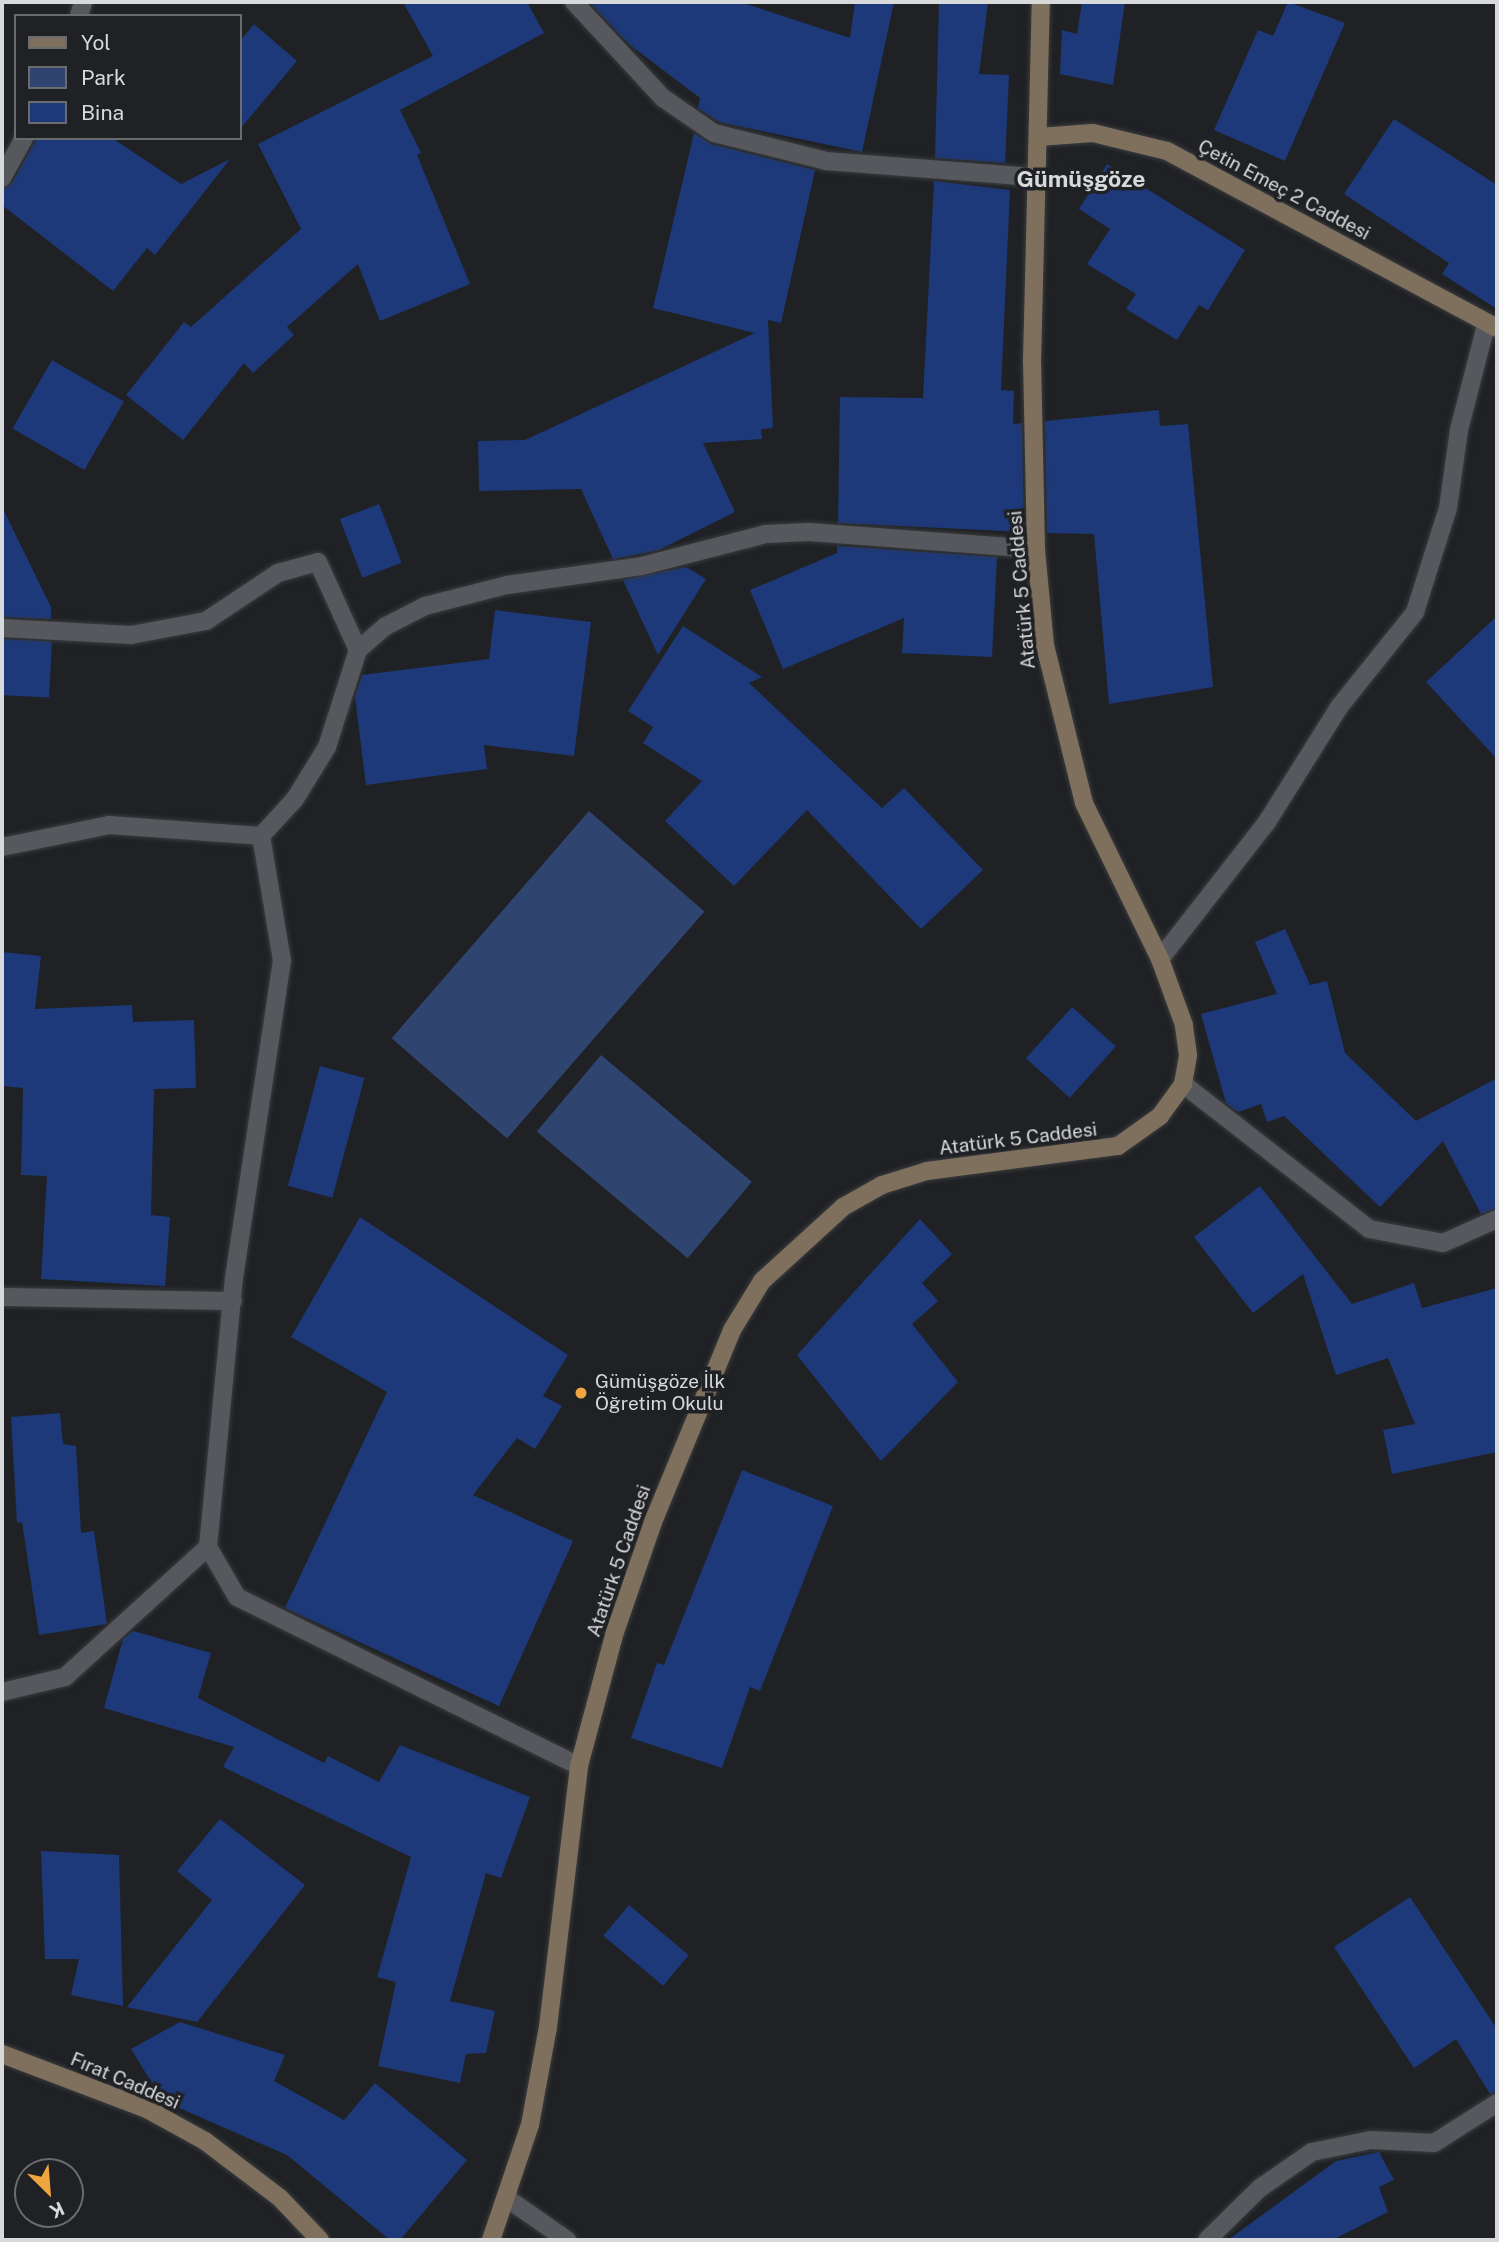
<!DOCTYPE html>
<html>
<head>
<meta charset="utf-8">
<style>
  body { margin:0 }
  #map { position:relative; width:1499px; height:2242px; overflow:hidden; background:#1f2124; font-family:"Public Sans",sans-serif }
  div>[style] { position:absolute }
  .green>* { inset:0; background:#2f446e; transform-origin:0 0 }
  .building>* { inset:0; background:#1d3979; transform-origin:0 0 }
  .roads { filter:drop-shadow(0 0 2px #3a3c3e) drop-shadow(0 0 2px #3a3c3e) }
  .street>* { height:18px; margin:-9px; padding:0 9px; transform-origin:9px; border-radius:9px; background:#56585d }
  .secondary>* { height:18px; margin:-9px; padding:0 9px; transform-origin:9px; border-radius:9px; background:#7f705e }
  .dots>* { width:19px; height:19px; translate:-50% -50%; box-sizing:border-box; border:4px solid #1f2124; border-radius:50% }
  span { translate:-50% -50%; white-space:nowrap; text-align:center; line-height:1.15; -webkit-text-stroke:7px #1f2124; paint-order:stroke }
  .street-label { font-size:19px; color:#d7d9db }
  .poi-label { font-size:19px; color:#d7d9db }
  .left { translate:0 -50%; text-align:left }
  .quarter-label { font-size:23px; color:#d7d9db; font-weight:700 }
  .frame { position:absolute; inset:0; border:4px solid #d7d9db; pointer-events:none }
  .legend { position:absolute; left:14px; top:14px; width:228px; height:126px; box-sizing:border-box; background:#1f2124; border:2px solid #696b6d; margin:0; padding:9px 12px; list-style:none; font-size:21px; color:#d7d9db }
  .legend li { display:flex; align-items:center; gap:14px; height:35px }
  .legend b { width:35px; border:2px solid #696b6d }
  .north { position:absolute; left:14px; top:2158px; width:70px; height:70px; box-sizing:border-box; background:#1f2124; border:2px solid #696b6d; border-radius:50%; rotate:155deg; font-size:19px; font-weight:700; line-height:28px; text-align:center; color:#d7d9db }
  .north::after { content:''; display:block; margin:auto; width:24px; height:32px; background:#f0a63e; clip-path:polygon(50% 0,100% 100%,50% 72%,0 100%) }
</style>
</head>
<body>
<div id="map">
  <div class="green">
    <i style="left:589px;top:811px;width:153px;height:301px;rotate:41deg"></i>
    <i style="left:601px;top:1055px;width:197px;height:100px;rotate:40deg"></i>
  </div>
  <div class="building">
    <i style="clip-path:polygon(403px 2px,527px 2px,544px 33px,400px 110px,421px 153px,417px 155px,470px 284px,380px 321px,358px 264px,287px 327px,294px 335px,253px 373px,244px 363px,183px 440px,126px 395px,184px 322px,191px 327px,301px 229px,258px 144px,433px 56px)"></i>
    <i style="clip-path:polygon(589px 2px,740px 2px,850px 38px,855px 2px,894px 2px,862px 152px,719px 122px,698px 108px,700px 98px,630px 45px)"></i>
    <i style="clip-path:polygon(939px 2px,988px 2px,979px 74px,1009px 75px,1005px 163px,935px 158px)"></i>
    <i style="clip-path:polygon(1082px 2px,1125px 2px,1113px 85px,1060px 74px,1062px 30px,1077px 34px)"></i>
    <i style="clip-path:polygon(1288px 2px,1345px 23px,1285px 161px,1214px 130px,1258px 30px,1273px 36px)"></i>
    <i style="clip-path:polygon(254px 24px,297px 61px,240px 129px,240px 41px)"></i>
    <i style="clip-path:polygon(1394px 119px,1497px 185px,1497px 309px,1442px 274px,1449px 263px,1344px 194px)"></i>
    <i style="clip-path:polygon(694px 133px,711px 144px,815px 170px,781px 323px,768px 320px,773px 428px,761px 429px,762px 439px,703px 443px,735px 512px,659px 550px,613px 559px,581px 489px,479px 491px,478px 441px,525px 440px,755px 333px,653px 308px)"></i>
    <i style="clip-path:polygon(37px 138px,112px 138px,181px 184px,230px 159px,155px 255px,147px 248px,113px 291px,2px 205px,2px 189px,12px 183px)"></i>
    <i style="clip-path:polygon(1107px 164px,1245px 250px,1208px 310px,1199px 305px,1177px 340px,1126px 309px,1136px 294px,1087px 264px,1110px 229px,1079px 209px)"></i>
    <i style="clip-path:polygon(934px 181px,1010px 190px,1001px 390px,1014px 391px,1013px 424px,1022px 423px,1024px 532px,838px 523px,840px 397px,923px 398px)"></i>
    <i style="left:52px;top:360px;width:83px;height:79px;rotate:30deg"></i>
    <i style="clip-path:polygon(1159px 410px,1160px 426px,1188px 424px,1213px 687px,1109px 704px,1094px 534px,1047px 533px,1045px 421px)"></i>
    <i style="left:379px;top:504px;width:63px;height:42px;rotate:69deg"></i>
    <i style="clip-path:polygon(2px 507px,51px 607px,51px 619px,2px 617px)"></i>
    <i style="clip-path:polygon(837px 546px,997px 557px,992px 657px,902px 653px,904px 618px,783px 669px,750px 590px,837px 553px)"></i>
    <i style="clip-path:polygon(686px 567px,706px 579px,658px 655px,623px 580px)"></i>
    <i style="clip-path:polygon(495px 610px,591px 622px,574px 756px,484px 745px,487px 769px,366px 785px,355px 697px,362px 675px,489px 659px)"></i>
    <i style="clip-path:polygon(1497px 616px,1497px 759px,1426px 682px)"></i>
    <i style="clip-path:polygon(683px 626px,762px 677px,749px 683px,882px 808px,904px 788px,983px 870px,921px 929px,807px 810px,734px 886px,665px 821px,702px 781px,643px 743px,653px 727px,628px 711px)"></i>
    <i style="left:2px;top:639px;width:50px;height:56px;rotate:3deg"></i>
    <i style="clip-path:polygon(1285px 929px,1310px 985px,1327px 981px,1345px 1053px,1416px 1121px,1497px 1078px,1497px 1208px,1481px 1214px,1443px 1141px,1380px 1207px,1284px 1116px,1267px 1122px,1261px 1104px,1238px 1112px,1226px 1103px,1201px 1014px,1277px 994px,1255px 942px)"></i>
    <i style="clip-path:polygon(2px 952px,41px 956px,35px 1009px,132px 1005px,133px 1022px,194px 1020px,196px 1088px,154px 1089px,151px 1215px,170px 1217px,165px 1286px,41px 1279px,47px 1176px,21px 1175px,23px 1088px,2px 1086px)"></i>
    <i style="left:1072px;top:1007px;width:59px;height:69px;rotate:42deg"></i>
    <i style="left:320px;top:1066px;width:46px;height:124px;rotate:15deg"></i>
    <i style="clip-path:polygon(1260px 1186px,1352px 1304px,1414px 1283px,1422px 1308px,1497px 1288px,1497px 1452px,1392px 1474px,1383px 1430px,1415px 1424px,1388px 1358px,1336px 1375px,1303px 1274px,1253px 1313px,1194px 1237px)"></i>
    <i style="clip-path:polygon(360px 1217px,568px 1355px,543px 1396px,562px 1406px,535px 1449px,517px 1438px,473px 1495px,573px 1541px,499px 1706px,285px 1608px,387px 1392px,291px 1337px)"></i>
    <i style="clip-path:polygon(920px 1219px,952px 1254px,922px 1283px,938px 1301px,912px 1324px,958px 1382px,881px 1461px,797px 1355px)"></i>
    <i style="clip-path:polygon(60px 1413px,63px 1444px,76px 1446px,81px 1533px,94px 1531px,107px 1624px,39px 1635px,22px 1522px,17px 1523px,11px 1417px)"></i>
    <i style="clip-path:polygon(742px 1470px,833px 1506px,760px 1691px,750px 1687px,722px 1768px,631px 1738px,657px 1663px,664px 1665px)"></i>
    <i style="clip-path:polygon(133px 1631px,211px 1653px,198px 1698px,324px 1763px,328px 1756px,379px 1782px,400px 1745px,530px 1797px,501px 1878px,486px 1873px,450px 2001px,495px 2011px,486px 2053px,466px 2054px,460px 2083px,378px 2066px,396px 1982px,377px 1977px,411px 1857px,223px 1767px,234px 1747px,104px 1708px,123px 1639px)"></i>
    <i style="clip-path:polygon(220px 1819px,305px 1885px,197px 2022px,127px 2007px,212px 1900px,177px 1871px)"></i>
    <i style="clip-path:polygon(41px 1851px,119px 1855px,123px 2006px,71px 1995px,79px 1959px,45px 1959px)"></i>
    <i style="clip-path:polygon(1410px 1897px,1497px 2029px,1497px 2092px,1490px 2094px,1456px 2039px,1414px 2068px,1334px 1947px)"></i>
    <i style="left:629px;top:1905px;width:78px;height:40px;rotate:40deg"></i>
    <i style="clip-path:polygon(180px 2022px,285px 2055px,274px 2081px,344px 2120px,375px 2083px,467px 2160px,400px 2240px,390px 2240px,287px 2155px,163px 2101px,131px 2049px)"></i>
    <i style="clip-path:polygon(1379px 2152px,1394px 2180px,1379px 2187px,1388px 2212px,1332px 2240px,1228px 2240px,1336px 2161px)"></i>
  </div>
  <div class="roads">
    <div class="street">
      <i style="left:574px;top:2px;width:131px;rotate:47.2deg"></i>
      <i style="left:663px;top:98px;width:62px;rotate:34.5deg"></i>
      <i style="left:714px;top:133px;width:115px;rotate:14deg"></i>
      <i style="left:826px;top:161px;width:211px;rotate:4.4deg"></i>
      <i style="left:79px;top:16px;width:15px;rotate:-74deg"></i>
      <i style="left:2px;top:178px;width:46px;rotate:-61.2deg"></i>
      <i style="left:2px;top:628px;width:129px;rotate:3.1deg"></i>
      <i style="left:131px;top:635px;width:76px;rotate:-10.6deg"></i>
      <i style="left:206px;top:621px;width:87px;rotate:-33.7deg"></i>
      <i style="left:278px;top:573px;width:41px;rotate:-15.4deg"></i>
      <i style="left:318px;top:562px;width:97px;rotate:65.6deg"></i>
      <i style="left:2px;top:847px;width:109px;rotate:-11.6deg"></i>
      <i style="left:109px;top:825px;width:152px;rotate:4.1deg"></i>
      <i style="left:1160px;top:959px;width:174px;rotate:-52deg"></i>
      <i style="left:1267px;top:822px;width:136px;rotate:-57.9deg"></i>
      <i style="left:1339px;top:707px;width:122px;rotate:-51.3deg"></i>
      <i style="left:1415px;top:612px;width:109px;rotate:-72.4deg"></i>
      <i style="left:1448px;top:508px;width:79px;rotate:-82deg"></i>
      <i style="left:1459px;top:430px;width:108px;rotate:-75.6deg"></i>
      <i style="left:1183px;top:1084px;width:236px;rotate:37.9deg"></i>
      <i style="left:1369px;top:1229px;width:75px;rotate:10.7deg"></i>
      <i style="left:1443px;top:1243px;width:59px;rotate:-24deg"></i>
      <i style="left:2px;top:1297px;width:231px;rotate:1deg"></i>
      <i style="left:2px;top:1692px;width:65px;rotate:-13.4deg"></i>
      <i style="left:65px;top:1677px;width:193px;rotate:-42.3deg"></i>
      <i style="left:579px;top:1766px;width:381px;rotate:-153.7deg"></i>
      <i style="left:237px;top:1597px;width:58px;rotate:-120.1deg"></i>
      <i style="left:208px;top:1547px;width:270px;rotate:-84.5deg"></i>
      <i style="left:234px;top:1278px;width:321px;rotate:-81.4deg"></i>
      <i style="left:282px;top:961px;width:127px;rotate:-99.5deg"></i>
      <i style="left:261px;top:836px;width:50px;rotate:-47.4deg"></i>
      <i style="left:295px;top:799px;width:61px;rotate:-58.4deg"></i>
      <i style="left:327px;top:747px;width:102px;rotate:-72.3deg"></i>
      <i style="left:358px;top:650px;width:37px;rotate:-41deg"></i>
      <i style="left:386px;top:626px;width:44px;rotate:-27.1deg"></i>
      <i style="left:425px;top:606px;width:85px;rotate:-14.4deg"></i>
      <i style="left:507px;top:585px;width:136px;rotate:-8deg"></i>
      <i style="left:642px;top:566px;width:128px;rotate:-14.5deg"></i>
      <i style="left:766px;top:534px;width:43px;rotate:-2.7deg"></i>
      <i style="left:809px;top:532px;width:228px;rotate:4.3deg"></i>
      <i style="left:508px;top:2199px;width:72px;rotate:34.8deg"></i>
      <i style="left:1207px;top:2240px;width:74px;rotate:-44.5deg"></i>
      <i style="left:1260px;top:2188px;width:63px;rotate:-34.7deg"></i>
      <i style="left:1312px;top:2152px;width:60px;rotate:-11.5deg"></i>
      <i style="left:1371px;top:2140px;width:63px;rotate:2.7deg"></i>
      <i style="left:1434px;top:2143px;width:75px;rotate:-32.4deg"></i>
    </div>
    <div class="secondary">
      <i style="left:1038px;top:137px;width:55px;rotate:-4.2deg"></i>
      <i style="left:1093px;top:133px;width:76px;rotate:13.7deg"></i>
      <i style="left:1167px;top:151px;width:374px;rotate:28.2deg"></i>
      <i style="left:2px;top:2054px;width:155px;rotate:20.8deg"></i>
      <i style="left:147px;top:2109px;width:66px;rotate:28.9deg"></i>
      <i style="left:205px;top:2141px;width:94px;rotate:37.2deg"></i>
      <i style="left:280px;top:2198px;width:58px;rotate:46.4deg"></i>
      <i style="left:491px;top:2240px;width:121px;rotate:-71.3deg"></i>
      <i style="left:530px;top:2125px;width:100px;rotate:-79.6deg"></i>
      <i style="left:548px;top:2027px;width:263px;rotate:-83.2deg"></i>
      <i style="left:579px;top:1766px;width:139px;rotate:-75deg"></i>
      <i style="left:615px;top:1632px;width:116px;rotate:-70.9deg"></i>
      <i style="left:653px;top:1522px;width:208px;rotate:-67.6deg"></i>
      <i style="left:732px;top:1330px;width:57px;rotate:-58.5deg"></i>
      <i style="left:762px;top:1281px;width:110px;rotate:-42.4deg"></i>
      <i style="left:843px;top:1207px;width:45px;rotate:-29.4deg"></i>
      <i style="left:882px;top:1185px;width:47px;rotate:-17.3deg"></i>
      <i style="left:927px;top:1171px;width:193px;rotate:-7.5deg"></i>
      <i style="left:1118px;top:1146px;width:52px;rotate:-35.5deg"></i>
      <i style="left:1160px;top:1116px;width:39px;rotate:-54deg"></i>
      <i style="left:1183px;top:1084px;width:29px;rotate:-80deg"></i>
      <i style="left:1188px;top:1055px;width:30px;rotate:-98deg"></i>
      <i style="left:1184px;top:1025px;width:70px;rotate:-110deg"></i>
      <i style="left:1160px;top:959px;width:174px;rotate:-116deg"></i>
      <i style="left:1084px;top:803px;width:163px;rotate:-103.9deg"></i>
      <i style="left:1045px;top:645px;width:96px;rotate:-95.4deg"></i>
      <i style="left:1036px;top:549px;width:187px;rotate:-91.2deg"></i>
      <i style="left:1032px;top:362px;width:360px;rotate:-88.6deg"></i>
    </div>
  </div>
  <div class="dots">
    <i style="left:581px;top:1393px;background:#f0a63e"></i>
  </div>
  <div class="street-label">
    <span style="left:1284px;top:190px;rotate:28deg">Çetin Emeç 2 Caddesi</span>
    <span style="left:1022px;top:590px;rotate:-95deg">Atatürk 5 Caddesi</span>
    <span style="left:1018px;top:1139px;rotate:-7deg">Atatürk 5 Caddesi</span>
    <span style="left:619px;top:1561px;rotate:-71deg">Atatürk 5 Caddesi</span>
    <span style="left:125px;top:2081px;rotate:23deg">Fırat Caddesi</span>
  </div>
  <div class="poi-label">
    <span class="left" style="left:595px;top:1393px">Gümüşgöze İlk<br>Öğretim Okulu</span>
  </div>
  <div class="quarter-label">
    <span style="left:1081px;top:179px">Gümüşgöze</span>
  </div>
  <div class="frame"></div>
  <ul class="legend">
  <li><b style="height:9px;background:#7f705e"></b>Yol</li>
  <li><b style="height:19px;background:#2f446e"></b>Park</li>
  <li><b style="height:19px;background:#1d3979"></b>Bina</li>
  </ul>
  <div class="north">K</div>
</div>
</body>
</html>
